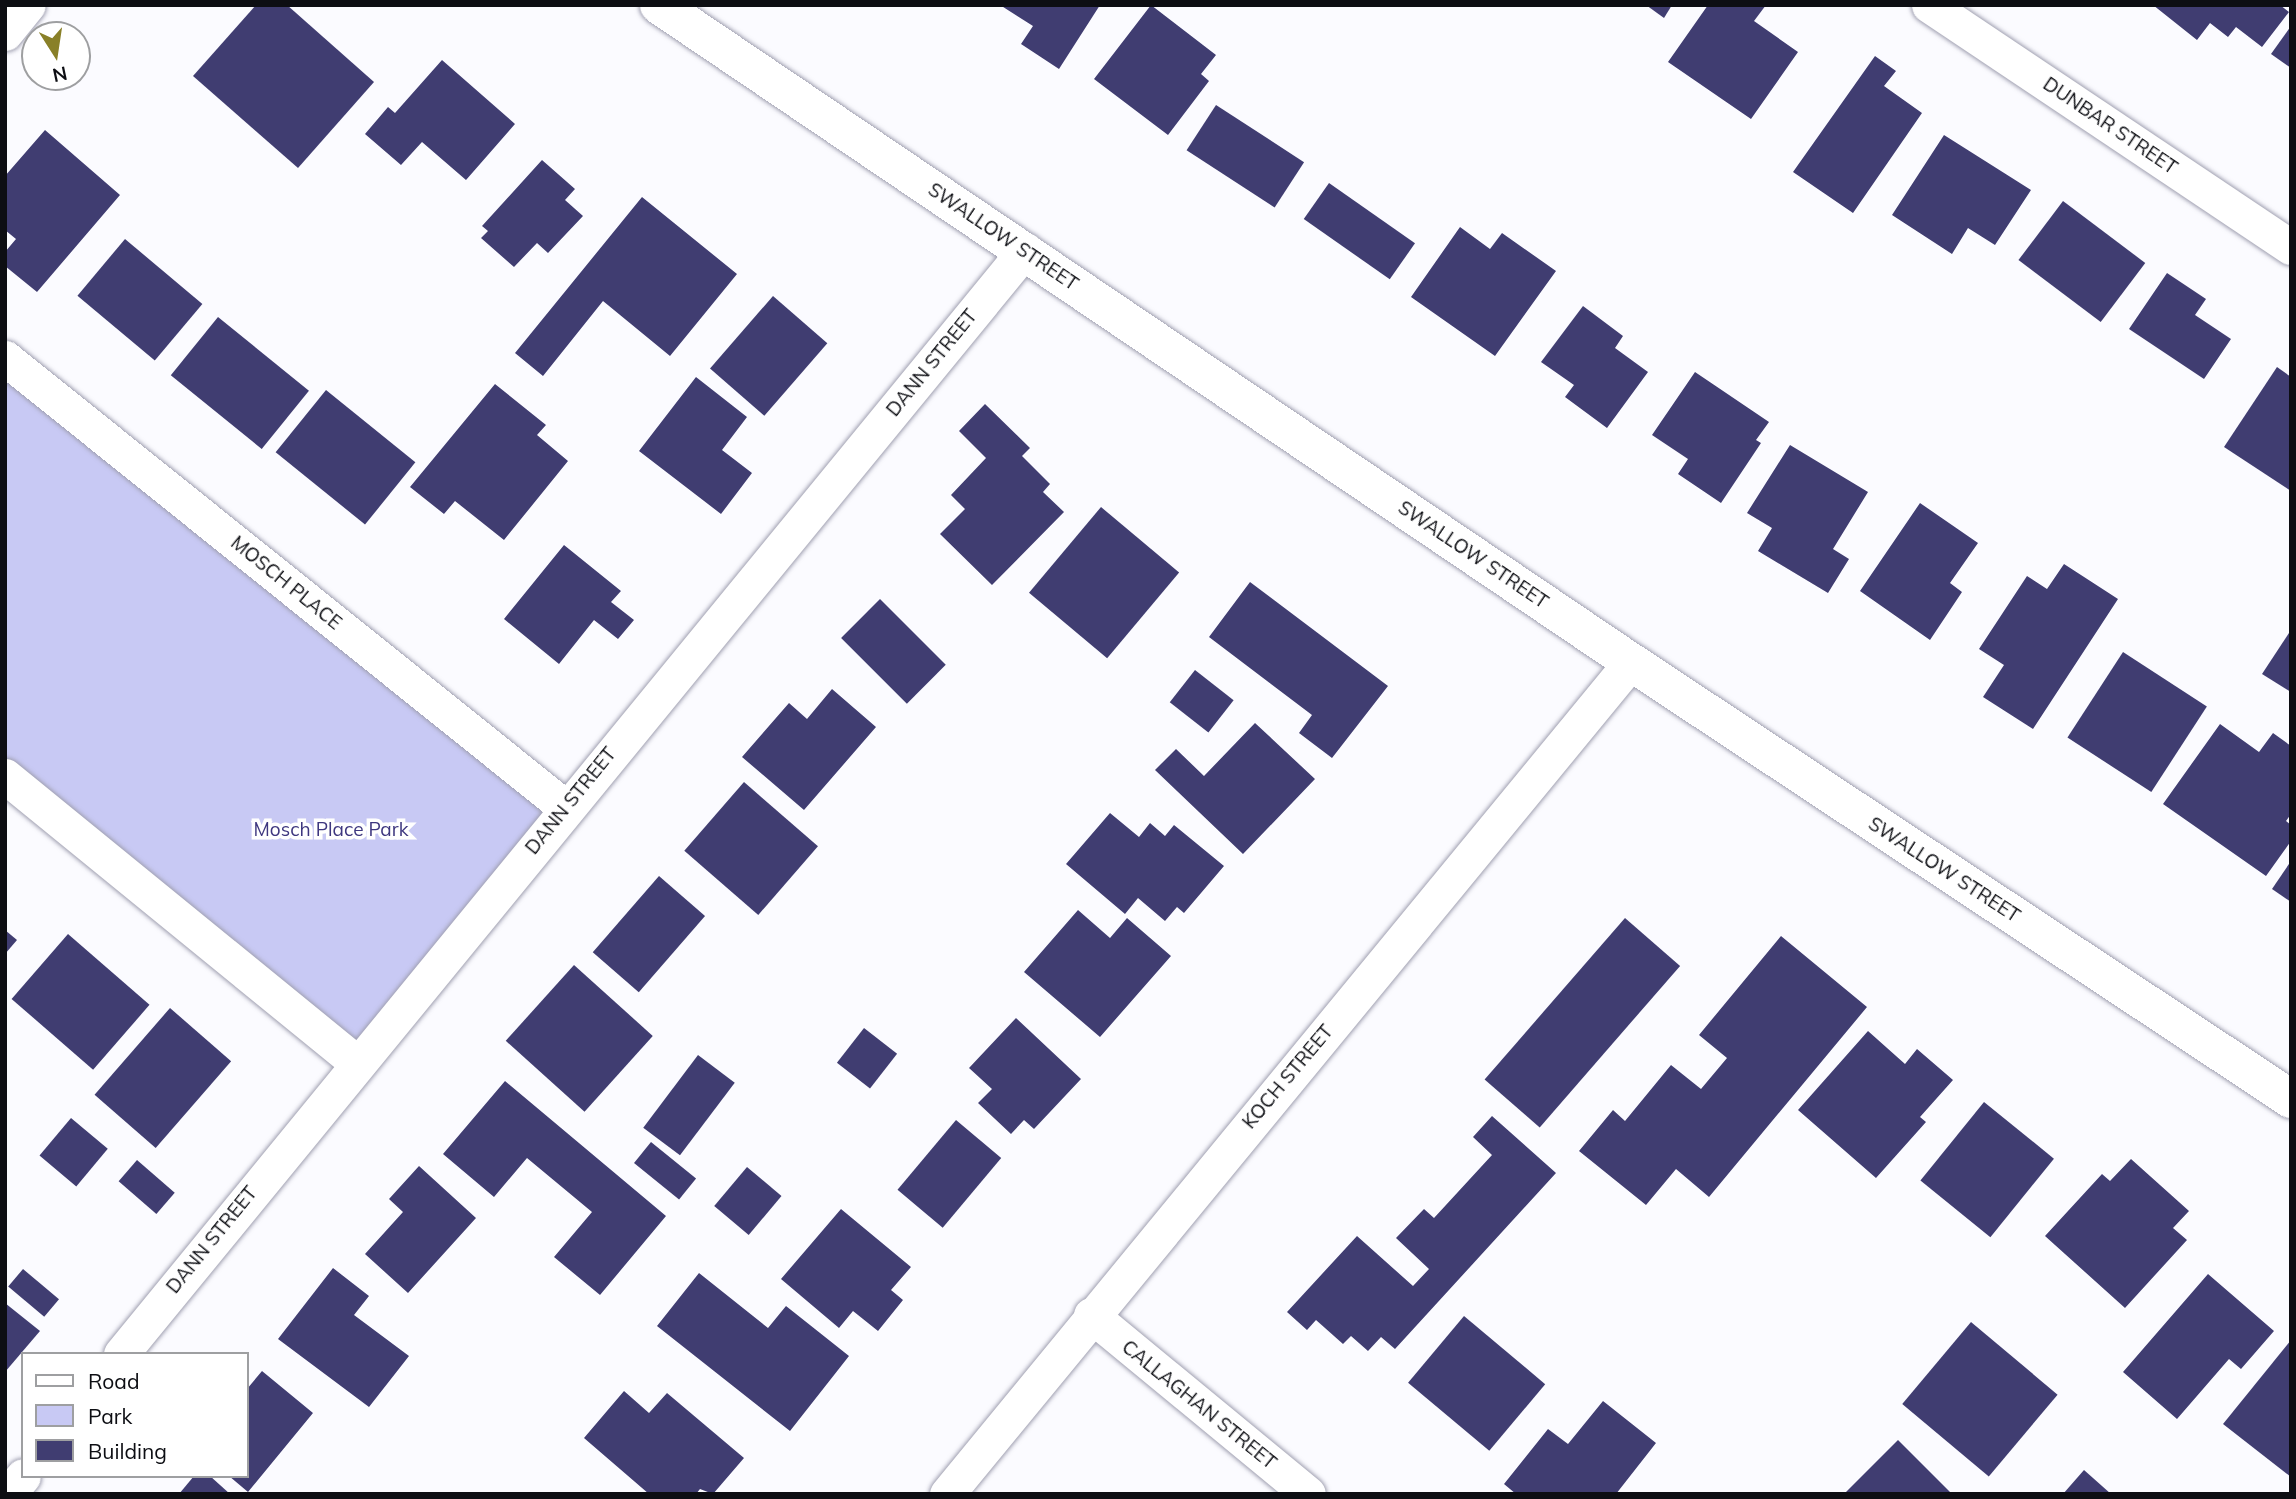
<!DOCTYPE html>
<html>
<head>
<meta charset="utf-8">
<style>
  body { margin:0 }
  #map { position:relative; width:2296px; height:1499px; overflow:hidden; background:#fbfbff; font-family:Mulish,sans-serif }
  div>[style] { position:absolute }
  .green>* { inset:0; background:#c8c9f4 }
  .building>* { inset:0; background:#403d71; transform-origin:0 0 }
  .roads { filter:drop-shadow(0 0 2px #a0a0b1) drop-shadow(0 0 2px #a0a0b1) }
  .minor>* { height:35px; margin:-17.5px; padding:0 17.5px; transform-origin:17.5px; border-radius:17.5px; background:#fff }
  .tertiary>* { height:38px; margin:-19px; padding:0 19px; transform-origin:19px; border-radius:19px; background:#fff }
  span { translate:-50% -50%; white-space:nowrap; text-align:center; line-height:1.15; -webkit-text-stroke:7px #fff; paint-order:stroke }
  .street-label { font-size:19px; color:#0d0e13 }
  .park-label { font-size:19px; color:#3e377f }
  .frame { position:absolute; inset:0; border:7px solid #0d0e13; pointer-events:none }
  .legend { position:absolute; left:21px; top:1352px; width:228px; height:126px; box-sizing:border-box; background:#fff; border:2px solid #9e9fa1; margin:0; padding:9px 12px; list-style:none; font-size:21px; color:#0d0e13 }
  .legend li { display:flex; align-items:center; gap:14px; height:35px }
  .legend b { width:35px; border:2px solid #9e9fa1 }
  .north { position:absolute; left:21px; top:21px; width:70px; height:70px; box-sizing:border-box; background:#fff; border:2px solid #9e9fa1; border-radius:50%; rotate:168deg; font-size:19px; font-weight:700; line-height:28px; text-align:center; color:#0d0e13 }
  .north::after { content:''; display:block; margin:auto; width:24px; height:32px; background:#898028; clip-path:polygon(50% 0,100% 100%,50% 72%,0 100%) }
</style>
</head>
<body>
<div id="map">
  <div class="green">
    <i style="clip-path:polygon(5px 358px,566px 808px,356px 1062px,5px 776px)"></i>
  </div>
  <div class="building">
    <i style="clip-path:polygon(256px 5px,287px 5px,374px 82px,298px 168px,193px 76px)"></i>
    <i style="clip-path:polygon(1000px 5px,1100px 5px,1059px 69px,1021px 44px,1033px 26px)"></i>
    <i style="clip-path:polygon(1151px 5px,1216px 55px,1201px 74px,1209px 81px,1168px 135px,1094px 79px)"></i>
    <i style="clip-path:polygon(1646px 5px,1672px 5px,1664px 18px)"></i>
    <i style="clip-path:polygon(1708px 5px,1766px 5px,1754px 21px,1798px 52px,1751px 119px,1668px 62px)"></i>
    <i style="clip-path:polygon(2153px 5px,2280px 5px,2289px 12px,2262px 47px,2236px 27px,2228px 37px,2210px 23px,2197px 40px)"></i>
    <i style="clip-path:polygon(2291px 26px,2291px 68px,2271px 54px)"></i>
    <i style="clip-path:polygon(1875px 56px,1896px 71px,1884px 86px,1922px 113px,1853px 213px,1793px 172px)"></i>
    <i style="clip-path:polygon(442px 60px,515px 124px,466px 180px,422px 142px,401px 165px,365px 134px,388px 107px,395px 113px)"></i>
    <i style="left:1216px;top:105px;width:105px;height:54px;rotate:33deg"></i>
    <i style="clip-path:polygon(45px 130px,120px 195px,37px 292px,5px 266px,5px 252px,16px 239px,5px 230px,5px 176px)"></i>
    <i style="clip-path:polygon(1944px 135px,2031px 190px,1995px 245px,1968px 228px,1952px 254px,1892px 215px)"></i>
    <i style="clip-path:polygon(542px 160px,575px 189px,565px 200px,583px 216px,548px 253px,537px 243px,514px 267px,481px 238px,488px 231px,482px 226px)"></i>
    <i style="left:1329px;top:183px;width:105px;height:44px;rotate:35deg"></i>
    <i style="clip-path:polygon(642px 197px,737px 274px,670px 356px,603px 301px,543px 376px,515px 353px)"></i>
    <i style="left:2063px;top:201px;width:103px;height:74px;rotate:37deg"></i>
    <i style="clip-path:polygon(1460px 227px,1490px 249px,1502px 233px,1556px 271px,1495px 356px,1411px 297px)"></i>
    <i style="left:125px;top:239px;width:101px;height:74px;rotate:40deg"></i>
    <i style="clip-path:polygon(2167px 273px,2206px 299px,2195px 315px,2231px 339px,2204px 379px,2129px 329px)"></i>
    <i style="left:773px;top:296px;width:72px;height:96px;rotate:41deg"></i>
    <i style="clip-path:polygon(1583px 306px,1623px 336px,1615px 348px,1648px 372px,1607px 428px,1565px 397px,1574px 385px,1541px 362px)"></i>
    <i style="left:218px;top:317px;width:117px;height:75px;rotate:39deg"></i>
    <i style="clip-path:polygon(2277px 367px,2291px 377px,2291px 491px,2224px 447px)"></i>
    <i style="clip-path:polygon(1695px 372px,1769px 422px,1756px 440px,1761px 443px,1721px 503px,1678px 474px,1688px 459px,1652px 435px)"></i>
    <i style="clip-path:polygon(696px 377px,747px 417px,722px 450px,752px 473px,721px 514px,639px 451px)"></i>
    <i style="clip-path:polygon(495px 384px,546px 425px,537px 435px,568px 461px,504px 540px,455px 501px,444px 514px,410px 487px)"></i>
    <i style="left:326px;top:390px;width:115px;height:80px;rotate:39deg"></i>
    <i style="clip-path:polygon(985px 404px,1030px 448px,1022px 456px,1050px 484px,1043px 492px,1064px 512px,992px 585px,940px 534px,965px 509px,951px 495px,986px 458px,959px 431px)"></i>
    <i style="clip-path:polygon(1790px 445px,1868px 492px,1833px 549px,1849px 559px,1828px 593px,1758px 551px,1772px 528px,1747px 513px)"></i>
    <i style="clip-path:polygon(1920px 503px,1978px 543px,1950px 583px,1962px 592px,1930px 640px,1860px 591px)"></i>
    <i style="left:1101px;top:507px;width:102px;height:112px;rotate:40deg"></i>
    <i style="clip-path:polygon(564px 545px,621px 591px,611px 602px,634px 620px,618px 639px,594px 620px,559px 664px,504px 619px)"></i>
    <i style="clip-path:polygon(2064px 564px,2118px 599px,2033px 729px,1983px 697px,2004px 665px,1979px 649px,2027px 576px,2047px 589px)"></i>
    <i style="clip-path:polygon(1250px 582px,1388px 686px,1332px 758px,1299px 733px,1312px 715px,1209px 637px)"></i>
    <i style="left:880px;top:599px;width:93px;height:55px;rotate:45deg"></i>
    <i style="clip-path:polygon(2291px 630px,2291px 692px,2262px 674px)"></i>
    <i style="left:2123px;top:652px;width:100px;height:102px;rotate:33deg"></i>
    <i style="left:1195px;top:670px;width:49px;height:41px;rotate:38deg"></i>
    <i style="clip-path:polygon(832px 689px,876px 727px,804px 810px,742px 757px,789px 703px,807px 719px)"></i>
    <i style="clip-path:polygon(1255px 723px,1315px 779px,1243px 854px,1155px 770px,1176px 749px,1204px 776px)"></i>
    <i style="clip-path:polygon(2220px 724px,2259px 752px,2273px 733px,2291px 746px,2291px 814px,2286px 821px,2291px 825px,2291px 841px,2266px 876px,2163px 804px)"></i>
    <i style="left:744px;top:782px;width:98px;height:91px;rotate:41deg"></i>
    <i style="clip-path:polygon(1110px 813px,1139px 837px,1150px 823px,1165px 836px,1174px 825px,1224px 866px,1184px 913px,1177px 907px,1165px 921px,1138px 898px,1125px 914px,1066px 864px)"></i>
    <i style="clip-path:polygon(2291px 861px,2291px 902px,2272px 889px)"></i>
    <i style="left:659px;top:876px;width:61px;height:101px;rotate:41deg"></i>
    <i style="clip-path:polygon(1078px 910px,1110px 938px,1127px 918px,1171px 956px,1100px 1037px,1024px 972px)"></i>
    <i style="left:1625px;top:918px;width:73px;height:214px;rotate:41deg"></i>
    <i style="clip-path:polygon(5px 930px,17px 940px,5px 954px)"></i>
    <i style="left:68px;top:934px;width:108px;height:86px;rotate:41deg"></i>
    <i style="clip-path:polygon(1781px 936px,1867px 1007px,1709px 1197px,1676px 1169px,1646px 1205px,1579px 1151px,1613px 1110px,1625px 1121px,1671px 1065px,1701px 1089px,1727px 1058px,1699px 1035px)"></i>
    <i style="left:574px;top:965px;width:106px;height:102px;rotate:42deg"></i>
    <i style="left:170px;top:1008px;width:81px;height:115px;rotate:41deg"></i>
    <i style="clip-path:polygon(1016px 1018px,1081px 1079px,1034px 1129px,1024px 1120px,1011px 1134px,978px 1103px,992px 1089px,969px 1068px)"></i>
    <i style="left:864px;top:1028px;width:42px;height:44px;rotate:38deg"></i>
    <i style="clip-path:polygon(1868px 1031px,1905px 1064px,1917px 1049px,1953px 1080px,1920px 1117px,1926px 1122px,1876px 1178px,1798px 1110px)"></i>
    <i style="left:698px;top:1055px;width:46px;height:91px;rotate:37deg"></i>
    <i style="clip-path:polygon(505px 1081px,666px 1216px,600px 1295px,554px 1257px,592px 1212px,527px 1158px,494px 1197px,443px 1154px)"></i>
    <i style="left:1984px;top:1102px;width:90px;height:101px;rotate:39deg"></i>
    <i style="clip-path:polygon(1492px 1116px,1556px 1173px,1395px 1349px,1381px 1337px,1368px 1351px,1351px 1336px,1343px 1344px,1316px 1320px,1307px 1330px,1287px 1312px,1357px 1236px,1413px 1286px,1429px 1269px,1396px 1238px,1424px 1209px,1434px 1218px,1492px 1155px,1473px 1137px)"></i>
    <i style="left:71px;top:1118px;width:48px;height:49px;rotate:40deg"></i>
    <i style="left:956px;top:1120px;width:59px;height:91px;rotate:40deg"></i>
    <i style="left:651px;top:1142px;width:58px;height:27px;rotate:39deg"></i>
    <i style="clip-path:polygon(2131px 1159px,2189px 1211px,2173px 1228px,2187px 1240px,2125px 1308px,2045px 1236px,2102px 1174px,2110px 1181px)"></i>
    <i style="left:137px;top:1160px;width:50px;height:28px;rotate:41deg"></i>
    <i style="clip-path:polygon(419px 1166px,476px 1218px,408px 1293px,365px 1254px,403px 1212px,389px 1199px)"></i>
    <i style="left:747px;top:1167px;width:45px;height:51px;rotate:40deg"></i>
    <i style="clip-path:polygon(841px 1209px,911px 1267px,891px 1290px,903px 1300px,878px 1331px,853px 1311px,839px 1328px,781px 1279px)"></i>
    <i style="clip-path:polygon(333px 1268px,369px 1296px,354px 1315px,409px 1356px,369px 1407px,278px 1339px)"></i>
    <i style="left:23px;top:1269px;width:47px;height:23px;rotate:40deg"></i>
    <i style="clip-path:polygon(699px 1273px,768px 1328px,786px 1306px,849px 1356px,790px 1431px,657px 1326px)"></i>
    <i style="clip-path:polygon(2208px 1274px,2274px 1331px,2241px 1369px,2229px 1359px,2177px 1419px,2123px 1372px)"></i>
    <i style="clip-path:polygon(5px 1303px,40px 1331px,5px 1372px)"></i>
    <i style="left:1464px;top:1316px;width:106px;height:87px;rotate:40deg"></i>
    <i style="left:1971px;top:1322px;width:113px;height:107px;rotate:40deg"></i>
    <i style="clip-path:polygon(2291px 1340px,2291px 1477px,2223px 1424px)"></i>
    <i style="clip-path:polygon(262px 1371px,313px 1413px,248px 1492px,229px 1476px,247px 1476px,247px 1389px)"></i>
    <i style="clip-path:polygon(624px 1391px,649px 1413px,667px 1393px,744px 1458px,713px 1494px,700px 1489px,696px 1494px,649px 1494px,584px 1438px)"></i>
    <i style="clip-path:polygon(1603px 1401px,1656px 1443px,1616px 1494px,1516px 1494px,1504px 1484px,1548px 1429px,1568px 1444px)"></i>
    <i style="clip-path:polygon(1898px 1440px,1952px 1494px,1844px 1494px)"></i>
    <i style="clip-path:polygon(2084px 1470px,2111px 1494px,2063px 1494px)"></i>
    <i style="clip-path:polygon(194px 1476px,210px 1476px,230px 1494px,179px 1494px)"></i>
  </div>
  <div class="roads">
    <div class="minor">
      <i style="left:1929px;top:5px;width:435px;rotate:33.8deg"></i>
      <i style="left:5px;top:33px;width:36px;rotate:-51deg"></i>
      <i style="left:5px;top:358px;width:719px;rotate:38.73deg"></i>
      <i style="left:5px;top:776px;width:453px;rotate:39.2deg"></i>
      <i style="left:1091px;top:1315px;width:281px;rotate:39.5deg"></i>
      <i style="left:121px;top:1354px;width:1427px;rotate:-50.69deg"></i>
      <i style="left:8px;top:1494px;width:23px;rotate:-50deg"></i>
      <i style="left:947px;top:1494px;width:1077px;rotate:-50.58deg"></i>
    </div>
    <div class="tertiary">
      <i style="left:659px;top:5px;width:1173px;rotate:34.06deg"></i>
      <i style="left:1631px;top:662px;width:792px;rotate:33.51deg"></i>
    </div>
  </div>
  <div class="street-label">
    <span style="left:2110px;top:126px;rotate:34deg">DUNBAR STREET</span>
    <span style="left:1003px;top:237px;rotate:34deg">SWALLOW STREET</span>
    <span style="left:932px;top:363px;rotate:-51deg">DANN STREET</span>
    <span style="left:1473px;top:555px;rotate:34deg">SWALLOW STREET</span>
    <span style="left:286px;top:583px;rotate:39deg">MOSCH PLACE</span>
    <span style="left:571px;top:801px;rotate:-51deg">DANN STREET</span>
    <span style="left:1944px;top:870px;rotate:33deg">SWALLOW STREET</span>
    <span style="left:1288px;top:1077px;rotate:-50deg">KOCH STREET</span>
    <span style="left:212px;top:1240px;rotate:-51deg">DANN STREET</span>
    <span style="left:1199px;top:1405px;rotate:39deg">CALLAGHAN STREET</span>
  </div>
  <div class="park-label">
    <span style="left:331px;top:830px">Mosch Place Park</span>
  </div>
  <div class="frame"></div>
  <ul class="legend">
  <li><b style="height:9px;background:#fff"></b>Road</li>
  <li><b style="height:19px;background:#c8c9f4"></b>Park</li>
  <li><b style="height:19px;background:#403d71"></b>Building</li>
  </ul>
  <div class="north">N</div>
</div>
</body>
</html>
